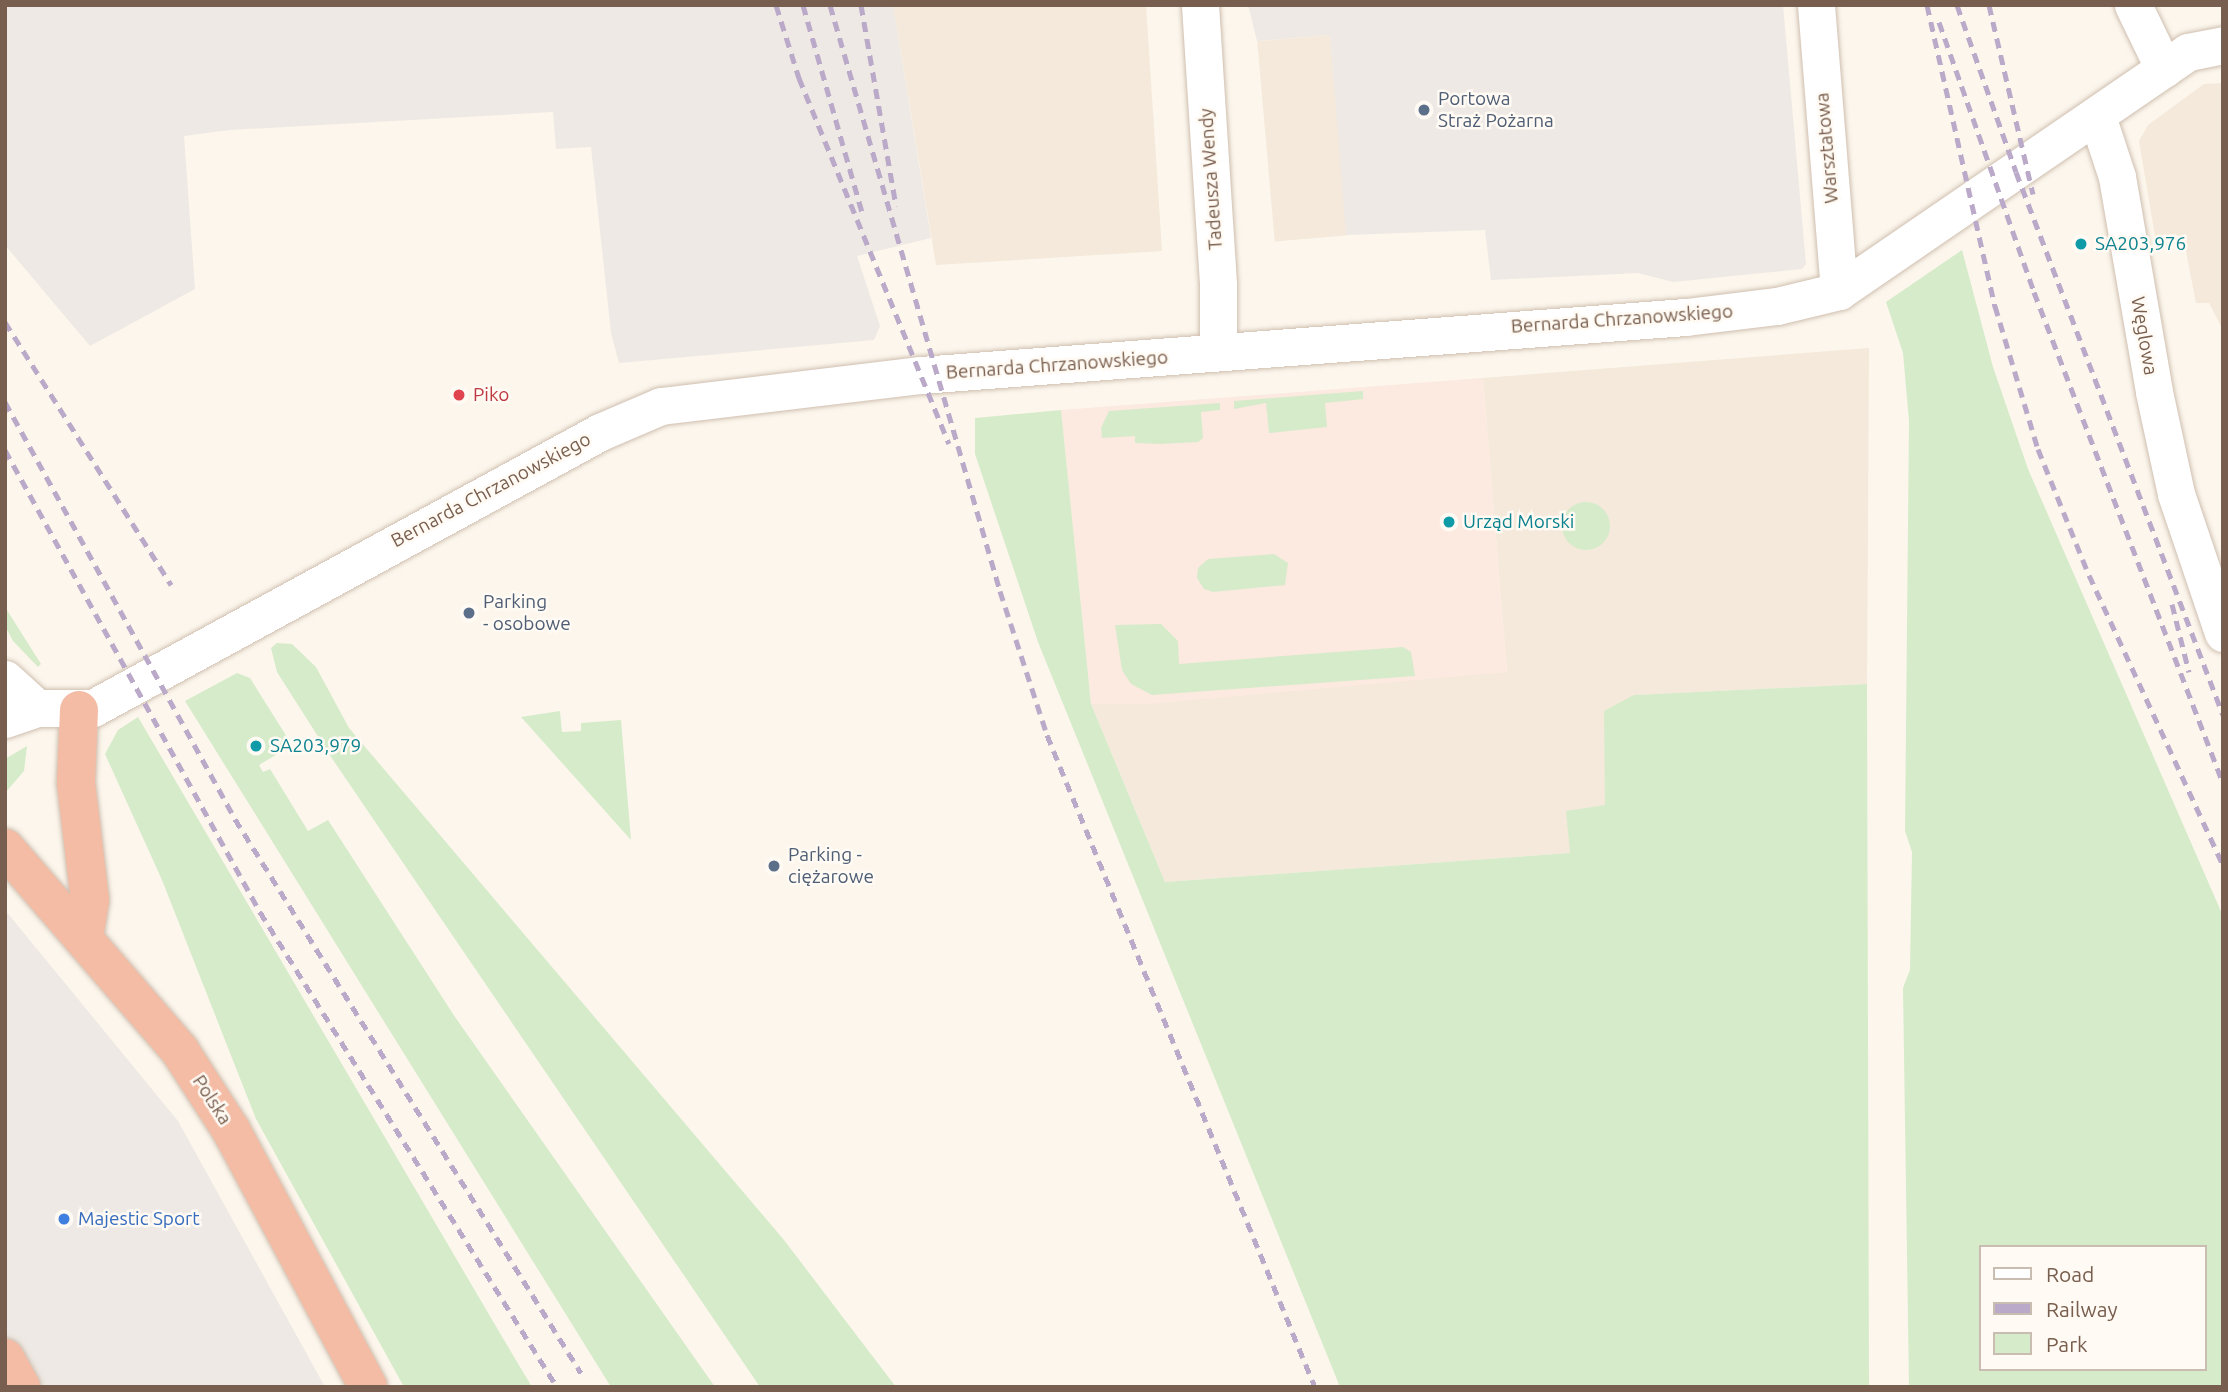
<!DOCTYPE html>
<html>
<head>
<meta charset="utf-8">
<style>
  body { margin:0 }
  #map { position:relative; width:2228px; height:1392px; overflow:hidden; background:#fcf6ec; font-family:Ubuntu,sans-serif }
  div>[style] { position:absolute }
  .residential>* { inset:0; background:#f4e9da; transform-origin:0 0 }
  .commercial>* { inset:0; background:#fce9e0 }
  .industrial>* { inset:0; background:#eee9e4 }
  .green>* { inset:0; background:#d6ebca }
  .round { border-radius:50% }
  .roads { filter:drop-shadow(0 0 2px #cfbfb0) drop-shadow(0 0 2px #cfbfb0) }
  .minor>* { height:37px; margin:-18.5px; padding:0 18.5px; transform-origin:18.5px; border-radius:18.5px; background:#fff }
  .highway>* { height:38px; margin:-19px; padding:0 19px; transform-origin:19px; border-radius:19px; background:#f4bca5 }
  .rail>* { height:5px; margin-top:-2.5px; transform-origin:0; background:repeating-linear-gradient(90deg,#baa9c8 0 10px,transparent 0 17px) }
  .dots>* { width:19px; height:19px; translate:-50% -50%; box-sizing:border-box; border:4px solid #fffaf3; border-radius:50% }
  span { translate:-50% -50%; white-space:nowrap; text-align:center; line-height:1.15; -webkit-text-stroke:5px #fffaf3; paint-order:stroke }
  .service-label { font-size:19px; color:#4e5e75 }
  .left { translate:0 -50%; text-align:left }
  .street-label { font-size:19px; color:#785e4e }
  .culture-label { font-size:19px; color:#0d838f }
  .health-label { font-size:19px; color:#be3a42 }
  .shop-label { font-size:19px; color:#366cbe }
  .frame { position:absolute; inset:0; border:7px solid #785e4e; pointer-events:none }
  .legend { position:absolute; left:1979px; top:1245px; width:228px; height:126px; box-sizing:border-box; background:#fffaf3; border:2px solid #c9bcb1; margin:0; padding:9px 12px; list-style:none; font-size:21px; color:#785e4e }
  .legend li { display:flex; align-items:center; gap:14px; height:35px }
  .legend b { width:35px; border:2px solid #c9bcb1 }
</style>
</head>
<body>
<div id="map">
  <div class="residential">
    <i style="clip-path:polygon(893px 5px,1146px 5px,1162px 251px,936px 265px)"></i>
    <i style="left:1330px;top:35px;width:201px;height:73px;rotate:85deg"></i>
    <i style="clip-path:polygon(2223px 83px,2223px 330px,2209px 303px,2196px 303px,2183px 236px,2155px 236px,2139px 141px,2148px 125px,2204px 84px)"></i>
    <i style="clip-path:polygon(1869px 348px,1867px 684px,1634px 695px,1605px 805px,1571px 853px,1165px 882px,1091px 704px,1507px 672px,1483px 378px)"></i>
  </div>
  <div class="commercial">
    <i style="clip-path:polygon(1483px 378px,1507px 672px,1150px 704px,1091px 704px,1061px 410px)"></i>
  </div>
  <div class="industrial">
    <i style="clip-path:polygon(5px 5px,893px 5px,931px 238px,857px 256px,880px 326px,874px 340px,619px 363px,611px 333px,591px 147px,556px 149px,553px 112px,230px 130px,184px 136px,195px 289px,90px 346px,5px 245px)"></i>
    <i style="clip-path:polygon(1248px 5px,1783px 5px,1806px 264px,1802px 269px,1673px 282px,1638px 273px,1491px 280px,1485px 230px,1346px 235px,1330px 35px,1257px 41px)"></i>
    <i style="clip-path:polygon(5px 910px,178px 1121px,325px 1387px,5px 1387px)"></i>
  </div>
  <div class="green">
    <i style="clip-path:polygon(evenodd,1962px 250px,1993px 367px,2028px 469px,2223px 916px,2223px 1387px,1909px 1387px,1903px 988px,1910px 970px,1912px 852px,1905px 831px,1909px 421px,1903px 353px,1886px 302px,1962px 250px,1981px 1247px,2205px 1247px,2205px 1369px,1981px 1369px,1981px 1247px)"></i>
    <i style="clip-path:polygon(1363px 391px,1363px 399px,1325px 403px,1327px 427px,1269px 433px,1266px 403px,1234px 409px,1234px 401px)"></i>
    <i style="clip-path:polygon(1220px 403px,1220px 410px,1201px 412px,1203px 438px,1198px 442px,1160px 444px,1135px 443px,1135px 436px,1102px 438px,1101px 428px,1109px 411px)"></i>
    <i style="clip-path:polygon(1061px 410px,1091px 704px,1165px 882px,1570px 853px,1566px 811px,1605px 805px,1604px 711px,1634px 695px,1867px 684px,1869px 1387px,1340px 1387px,1038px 642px,975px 454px,975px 418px)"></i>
    <i class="round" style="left:1562px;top:502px;width:48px;height:48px"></i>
    <i style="clip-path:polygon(1274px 554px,1288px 563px,1285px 585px,1213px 592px,1204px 589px,1197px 578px,1198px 568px,1208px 559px)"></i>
    <i style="clip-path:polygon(5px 607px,41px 664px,38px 667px,13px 641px,5px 626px)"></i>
    <i style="clip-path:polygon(1161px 624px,1178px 641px,1179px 664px,1403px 647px,1411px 652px,1415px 676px,1152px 695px,1131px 684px,1122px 670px,1115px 625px)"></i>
    <i style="clip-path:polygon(277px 643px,292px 644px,316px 667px,349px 728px,784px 1240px,896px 1387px,760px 1387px,331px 757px,277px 672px,271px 648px)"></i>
    <i style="clip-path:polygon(237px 673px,250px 678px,292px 745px,259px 765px,263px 772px,270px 769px,308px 831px,328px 820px,455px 1017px,715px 1387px,611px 1387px,185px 701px)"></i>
    <i style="clip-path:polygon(560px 711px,562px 732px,581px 731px,581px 723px,621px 720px,631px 840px,521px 717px)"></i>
    <i style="clip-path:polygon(138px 717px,504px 1340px,532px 1387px,404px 1387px,256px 1119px,162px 880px,105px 754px,118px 730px)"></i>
    <i style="clip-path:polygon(27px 746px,24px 771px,5px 793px,5px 759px)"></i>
  </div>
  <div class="roads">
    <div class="minor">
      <i style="left:1200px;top:5px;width:281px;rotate:86.3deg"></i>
      <i style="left:1218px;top:285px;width:67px;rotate:90deg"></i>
      <i style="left:1816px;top:5px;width:287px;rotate:85.4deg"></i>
      <i style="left:2133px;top:5px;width:71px;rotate:64.2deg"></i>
      <i style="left:2097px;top:116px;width:64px;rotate:71.8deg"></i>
      <i style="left:2117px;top:177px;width:218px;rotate:80.2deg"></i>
      <i style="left:2154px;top:392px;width:104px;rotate:77.8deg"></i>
      <i style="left:2176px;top:494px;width:147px;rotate:71.3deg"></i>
      <i style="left:5px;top:679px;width:43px;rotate:42.2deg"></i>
      <i style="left:5px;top:719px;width:34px;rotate:-19deg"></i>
      <i style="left:37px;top:708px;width:56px"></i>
      <i style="left:93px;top:708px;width:577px;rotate:-28.56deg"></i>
      <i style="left:600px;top:432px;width:66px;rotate:-23.1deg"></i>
      <i style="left:661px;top:406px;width:262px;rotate:-6.8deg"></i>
      <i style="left:921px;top:375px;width:767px;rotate:-4.34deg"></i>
      <i style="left:1686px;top:317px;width:92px;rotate:-6.9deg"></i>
      <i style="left:1777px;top:306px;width:64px;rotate:-13.6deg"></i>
      <i style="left:1839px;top:291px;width:423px;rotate:-34.4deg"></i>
      <i style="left:2188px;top:52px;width:36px;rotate:-11deg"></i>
    </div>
    <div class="highway">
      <i style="left:79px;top:710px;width:73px;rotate:92.4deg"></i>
      <i style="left:76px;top:783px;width:118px;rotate:83.2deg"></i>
      <i style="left:90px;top:900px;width:39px;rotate:99deg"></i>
      <i style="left:5px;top:848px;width:268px;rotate:49.2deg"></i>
      <i style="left:180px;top:1051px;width:94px;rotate:57.2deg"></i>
      <i style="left:231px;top:1130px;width:291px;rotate:61.9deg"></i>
      <i style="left:5px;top:1358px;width:33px;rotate:61deg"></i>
    </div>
  </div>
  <div class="rail">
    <i style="left:776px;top:5px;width:77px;rotate:72.5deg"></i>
    <i style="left:799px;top:78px;width:395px;rotate:67.7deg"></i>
    <i style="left:803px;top:5px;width:215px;rotate:74.1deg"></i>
    <i style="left:830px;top:5px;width:610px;rotate:73.82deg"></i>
    <i style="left:1000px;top:591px;width:151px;rotate:71.9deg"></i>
    <i style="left:1047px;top:735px;width:705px;rotate:67.66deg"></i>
    <i style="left:861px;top:5px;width:204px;rotate:80.1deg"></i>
    <i style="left:1927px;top:5px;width:309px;rotate:77.3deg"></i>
    <i style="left:1995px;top:306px;width:149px;rotate:73.3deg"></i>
    <i style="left:2038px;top:449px;width:136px;rotate:68deg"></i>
    <i style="left:2089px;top:575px;width:319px;rotate:65.2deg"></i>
    <i style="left:1957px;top:5px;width:177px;rotate:70.5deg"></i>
    <i style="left:2016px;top:172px;width:581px;rotate:69.13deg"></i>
    <i style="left:1989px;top:5px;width:194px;rotate:76.9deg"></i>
    <i style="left:1939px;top:22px;width:286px;rotate:70.6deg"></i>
    <i style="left:2034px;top:292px;width:526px;rotate:68.95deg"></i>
    <i style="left:5px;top:322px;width:311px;rotate:57.7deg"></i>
    <i style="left:5px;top:402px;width:476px;rotate:61.1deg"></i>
    <i style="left:235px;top:819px;width:653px;rotate:58.01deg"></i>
    <i style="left:5px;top:450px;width:528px;rotate:61.1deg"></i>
    <i style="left:260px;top:912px;width:560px;rotate:57.98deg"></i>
    <i style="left:2172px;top:604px;width:70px;rotate:76deg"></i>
  </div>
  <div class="dots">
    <i style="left:1424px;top:110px;background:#5c6f8a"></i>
    <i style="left:2081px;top:244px;background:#0f9aa8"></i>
    <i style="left:459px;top:395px;background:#e0444e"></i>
    <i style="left:1449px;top:522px;background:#0f9aa8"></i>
    <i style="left:469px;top:613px;background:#5c6f8a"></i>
    <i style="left:256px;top:746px;background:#0f9aa8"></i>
    <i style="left:774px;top:866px;background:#5c6f8a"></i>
    <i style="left:64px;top:1219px;background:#3f7fe0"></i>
  </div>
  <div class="service-label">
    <span class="left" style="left:1438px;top:110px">Portowa<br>Straż Pożarna</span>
    <span class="left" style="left:483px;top:613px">Parking<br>- osobowe</span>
    <span class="left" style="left:788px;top:866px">Parking -<br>ciężarowe</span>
  </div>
  <div class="street-label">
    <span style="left:1827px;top:148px;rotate:-95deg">Warsztatowa</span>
    <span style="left:1211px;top:179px;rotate:-94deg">Tadeusza Wendy</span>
    <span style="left:1622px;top:319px;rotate:-4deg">Bernarda Chrzanowskiego</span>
    <span style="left:2144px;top:336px;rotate:80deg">Węglowa</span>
    <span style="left:1057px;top:365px;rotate:-4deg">Bernarda Chrzanowskiego</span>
    <span style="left:491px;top:490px;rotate:-28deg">Bernarda Chrzanowskiego</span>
    <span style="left:212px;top:1100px;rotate:57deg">Polska</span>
  </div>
  <div class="culture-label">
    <span class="left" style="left:2095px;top:244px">SA203,976</span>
    <span class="left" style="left:1463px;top:522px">Urząd Morski</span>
    <span class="left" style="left:270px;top:746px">SA203,979</span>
  </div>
  <div class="health-label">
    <span class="left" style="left:473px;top:395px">Piko</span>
  </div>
  <div class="shop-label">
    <span class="left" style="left:78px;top:1219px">Majestic Sport</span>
  </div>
  <div class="frame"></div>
  <ul class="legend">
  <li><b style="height:9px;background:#fff"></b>Road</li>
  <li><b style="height:9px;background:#baa9c8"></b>Railway</li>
  <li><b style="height:19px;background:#d6ebca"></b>Park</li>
  </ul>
</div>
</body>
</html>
